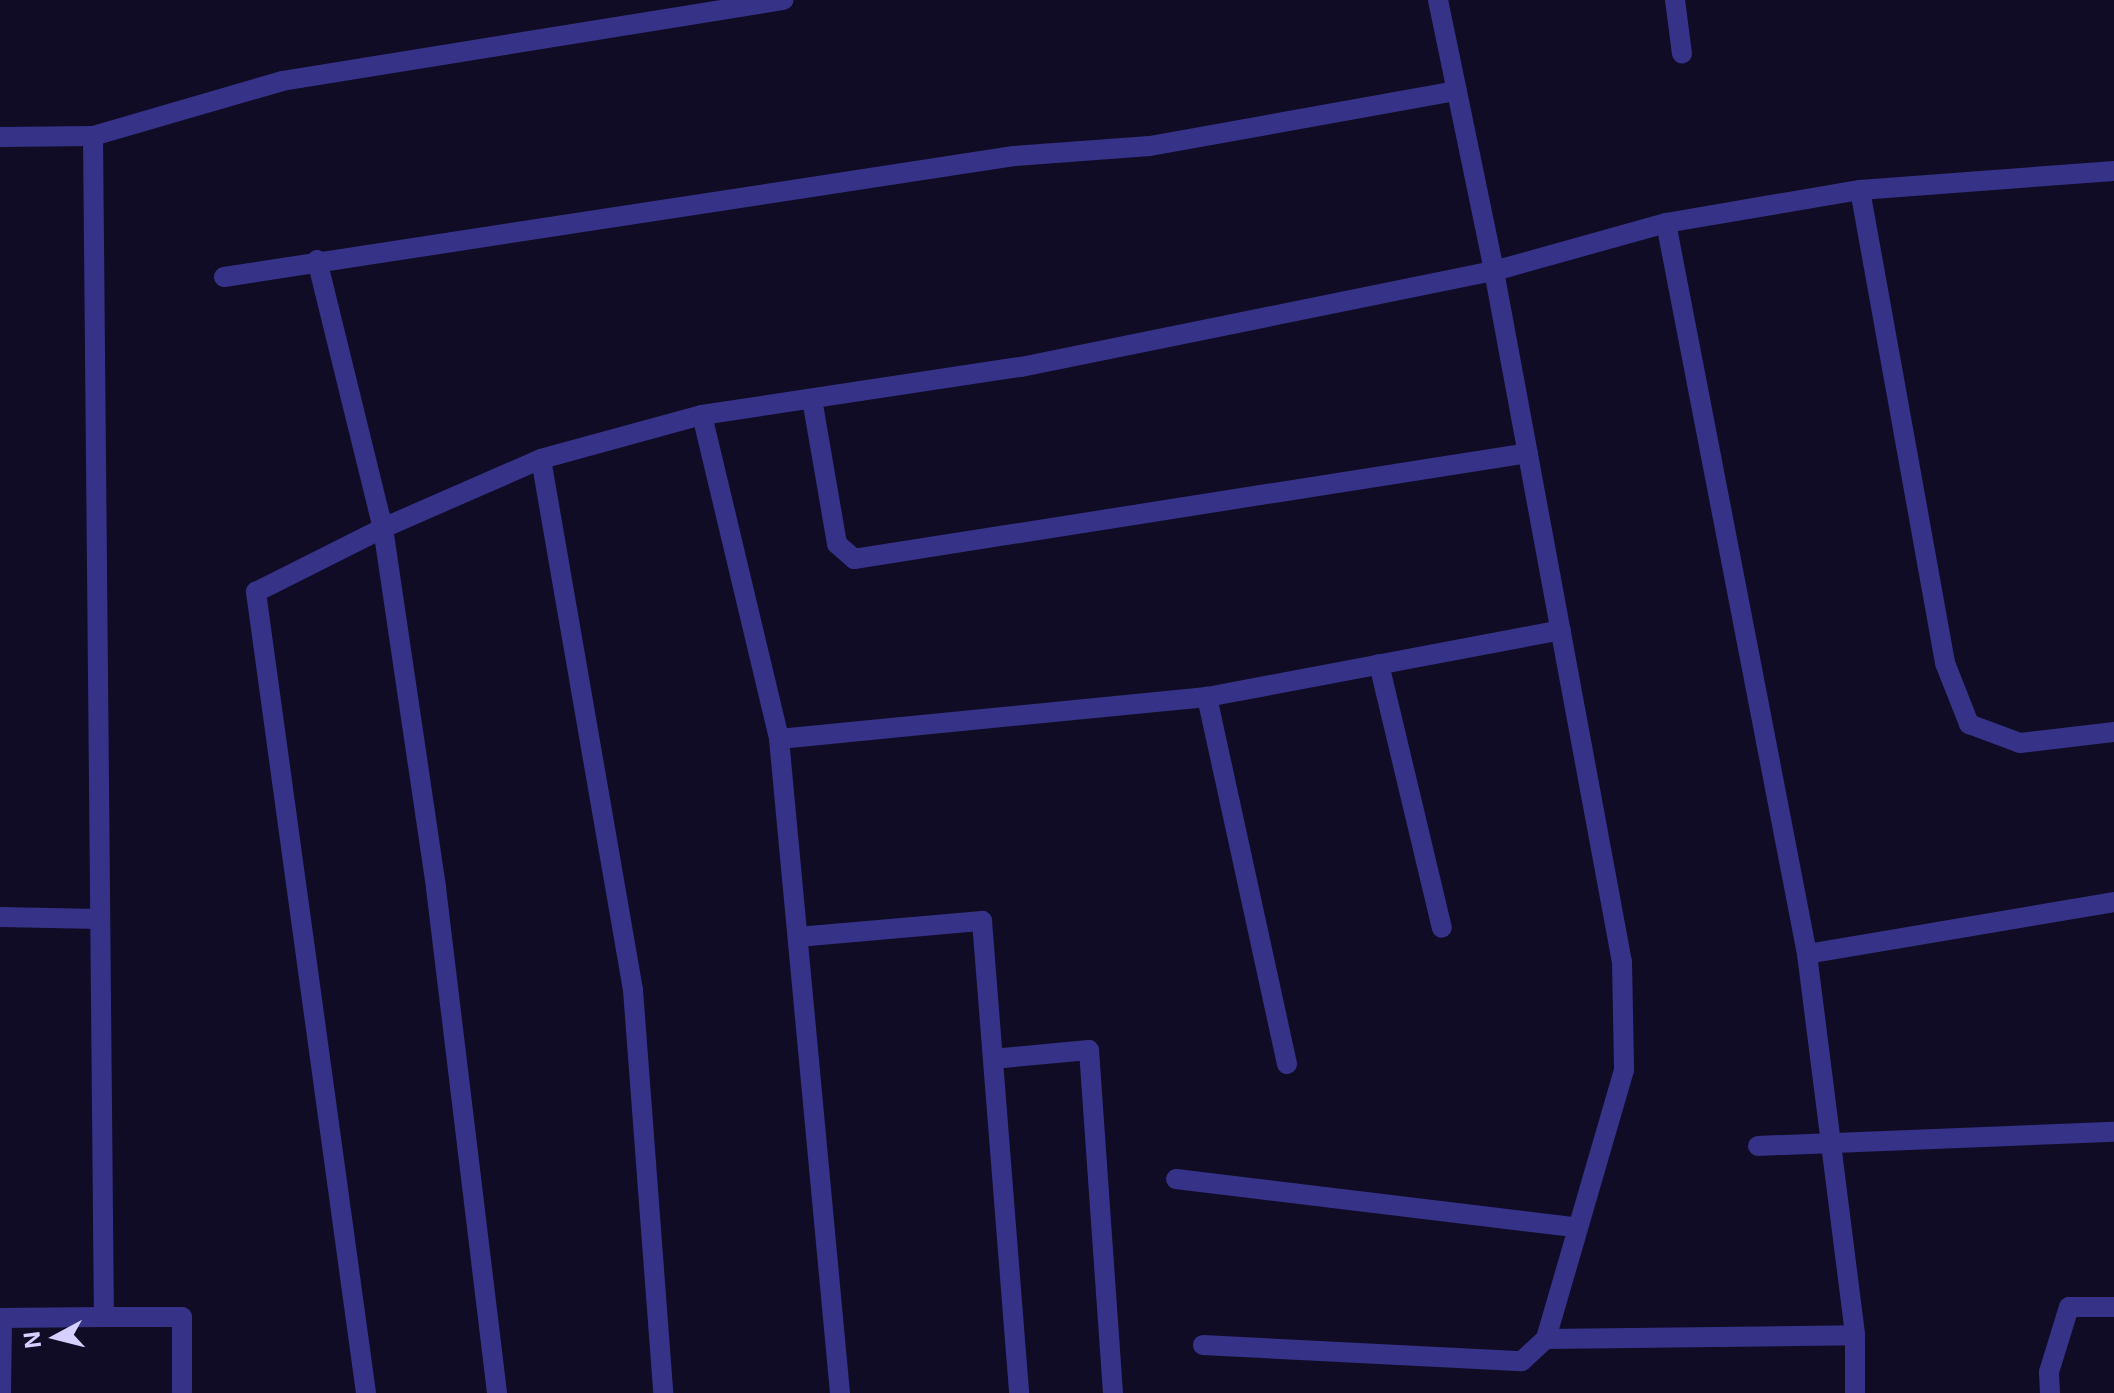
<!DOCTYPE html>
<html>
<head>
<meta charset="utf-8">
<style>
  body { margin:0 }
  #map { position:relative; width:2114px; height:1393px; overflow:hidden; background:#100c25; font-family:Inter,sans-serif }
  div>[style] { position:absolute }
  .minor>* { height:20px; margin:-10px; padding:0 10px; transform-origin:10px; border-radius:10px; background:#363288 }
  span { translate:-50% -50%; white-space:nowrap; text-align:center; line-height:1.15; -webkit-text-stroke:6px #100c25; paint-order:stroke }
  .north { position:absolute; left:16px; top:1297px; width:80px; height:80px; -webkit-text-stroke:6px #100c25; paint-order:stroke; rotate:263deg; font-size:22px; font-weight:700; line-height:32px; text-align:center; color:#d5d0ff }
  .north::after { content:''; display:block; margin:auto; width:28px; height:36px; background:#d5d0ff; clip-path:polygon(50% 0,100% 100%,50% 72%,0 100%) }
</style>
</head>
<body>
<div id="map">
  <div class="minor">
    <i style="left:1438px;top:0;width:277px;rotate:78.3deg"></i>
    <i style="left:1494px;top:271px;width:703px;rotate:79.51deg"></i>
    <i style="left:1622px;top:962px;width:108px;rotate:88.9deg"></i>
    <i style="left:1624px;top:1070px;width:280px;rotate:106.2deg"></i>
    <i style="left:1675px;top:0;width:54px;rotate:82.6deg"></i>
    <i style="left:93px;top:136px;width:197px;rotate:-16.2deg"></i>
    <i style="left:282px;top:81px;width:508px;rotate:-9.18deg"></i>
    <i style="left:0;top:137px;width:93px;rotate:-0.6deg"></i>
    <i style="left:93px;top:136px;width:1181px;rotate:89.47deg"></i>
    <i style="left:104px;top:1317px;width:104px;rotate:179.4deg"></i>
    <i style="left:1860px;top:190px;width:481px;rotate:79.8deg"></i>
    <i style="left:1945px;top:663px;width:66px;rotate:68.5deg"></i>
    <i style="left:1969px;top:724px;width:54px;rotate:20.4deg"></i>
    <i style="left:2020px;top:743px;width:95px;rotate:-6.7deg"></i>
    <i style="left:1666px;top:223px;width:744px;rotate:79.08deg"></i>
    <i style="left:1807px;top:954px;width:311px;rotate:-9.6deg"></i>
    <i style="left:317px;top:260px;width:276px;rotate:76.2deg"></i>
    <i style="left:383px;top:528px;width:364px;rotate:81.6deg"></i>
    <i style="left:436px;top:888px;width:509px;rotate:83.11deg"></i>
    <i style="left:224px;top:277px;width:799px;rotate:-8.71deg"></i>
    <i style="left:1014px;top:156px;width:136px;rotate:-4.2deg"></i>
    <i style="left:1150px;top:146px;width:312px;rotate:-10.2deg"></i>
    <i style="left:812px;top:399px;width:147px;rotate:80.2deg"></i>
    <i style="left:837px;top:544px;width:23px;rotate:41deg"></i>
    <i style="left:854px;top:559px;width:682px;rotate:-8.94deg"></i>
    <i style="left:702px;top:415px;width:333px;rotate:76.6deg"></i>
    <i style="left:779px;top:739px;width:657px;rotate:84.67deg"></i>
    <i style="left:541px;top:459px;width:539px;rotate:80.17deg"></i>
    <i style="left:633px;top:990px;width:404px;rotate:85.7deg"></i>
    <i style="left:1379px;top:664px;width:271px;rotate:76.6deg"></i>
    <i style="left:779px;top:739px;width:430px;rotate:-5.6deg"></i>
    <i style="left:0;top:917px;width:100px;rotate:1.1deg"></i>
    <i style="left:798px;top:937px;width:185px;rotate:-5deg"></i>
    <i style="left:982px;top:921px;width:473px;rotate:85.5deg"></i>
    <i style="left:1807px;top:954px;width:384px;rotate:82.8deg"></i>
    <i style="left:1855px;top:1335px;width:58px;rotate:90deg"></i>
    <i style="left:993px;top:1059px;width:96px;rotate:-5.4deg"></i>
    <i style="left:1089px;top:1050px;width:344px;rotate:86deg"></i>
    <i style="left:1287px;top:1064px;width:376px;rotate:-102.3deg"></i>
    <i style="left:1207px;top:697px;width:360px;rotate:-10.7deg"></i>
    <i style="left:1758px;top:1146px;width:356px;rotate:-2.3deg"></i>
    <i style="left:1176px;top:1179px;width:405px;rotate:6.9deg"></i>
    <i style="left:104px;top:1317px;width:78px"></i>
    <i style="left:182px;top:1317px;width:76px;rotate:90deg"></i>
    <i style="left:1203px;top:1345px;width:319px;rotate:2.9deg"></i>
    <i style="left:1522px;top:1361px;width:33px;rotate:-43deg"></i>
    <i style="left:1546px;top:1339px;width:309px;rotate:-0.7deg"></i>
    <i style="left:1px;top:1393px;width:75px;rotate:-89.2deg"></i>
    <i style="left:366px;top:1393px;width:809px;rotate:-97.82deg"></i>
    <i style="left:256px;top:592px;width:142px;rotate:-26.7deg"></i>
    <i style="left:383px;top:528px;width:172px;rotate:-23.6deg"></i>
    <i style="left:541px;top:459px;width:167px;rotate:-15.3deg"></i>
    <i style="left:702px;top:415px;width:323px;rotate:-8.6deg"></i>
    <i style="left:1021px;top:367px;width:483px;rotate:-11.5deg"></i>
    <i style="left:1494px;top:271px;width:179px;rotate:-15.6deg"></i>
    <i style="left:1666px;top:223px;width:197px;rotate:-9.7deg"></i>
    <i style="left:1860px;top:190px;width:255px;rotate:-4.3deg"></i>
    <i style="left:2050px;top:1393px;width:21px;rotate:-93deg"></i>
    <i style="left:2049px;top:1372px;width:68px;rotate:-72.9deg"></i>
    <i style="left:2069px;top:1307px;width:45px"></i>
  </div>
  <div class="north">N</div>
</div>
</body>
</html>
